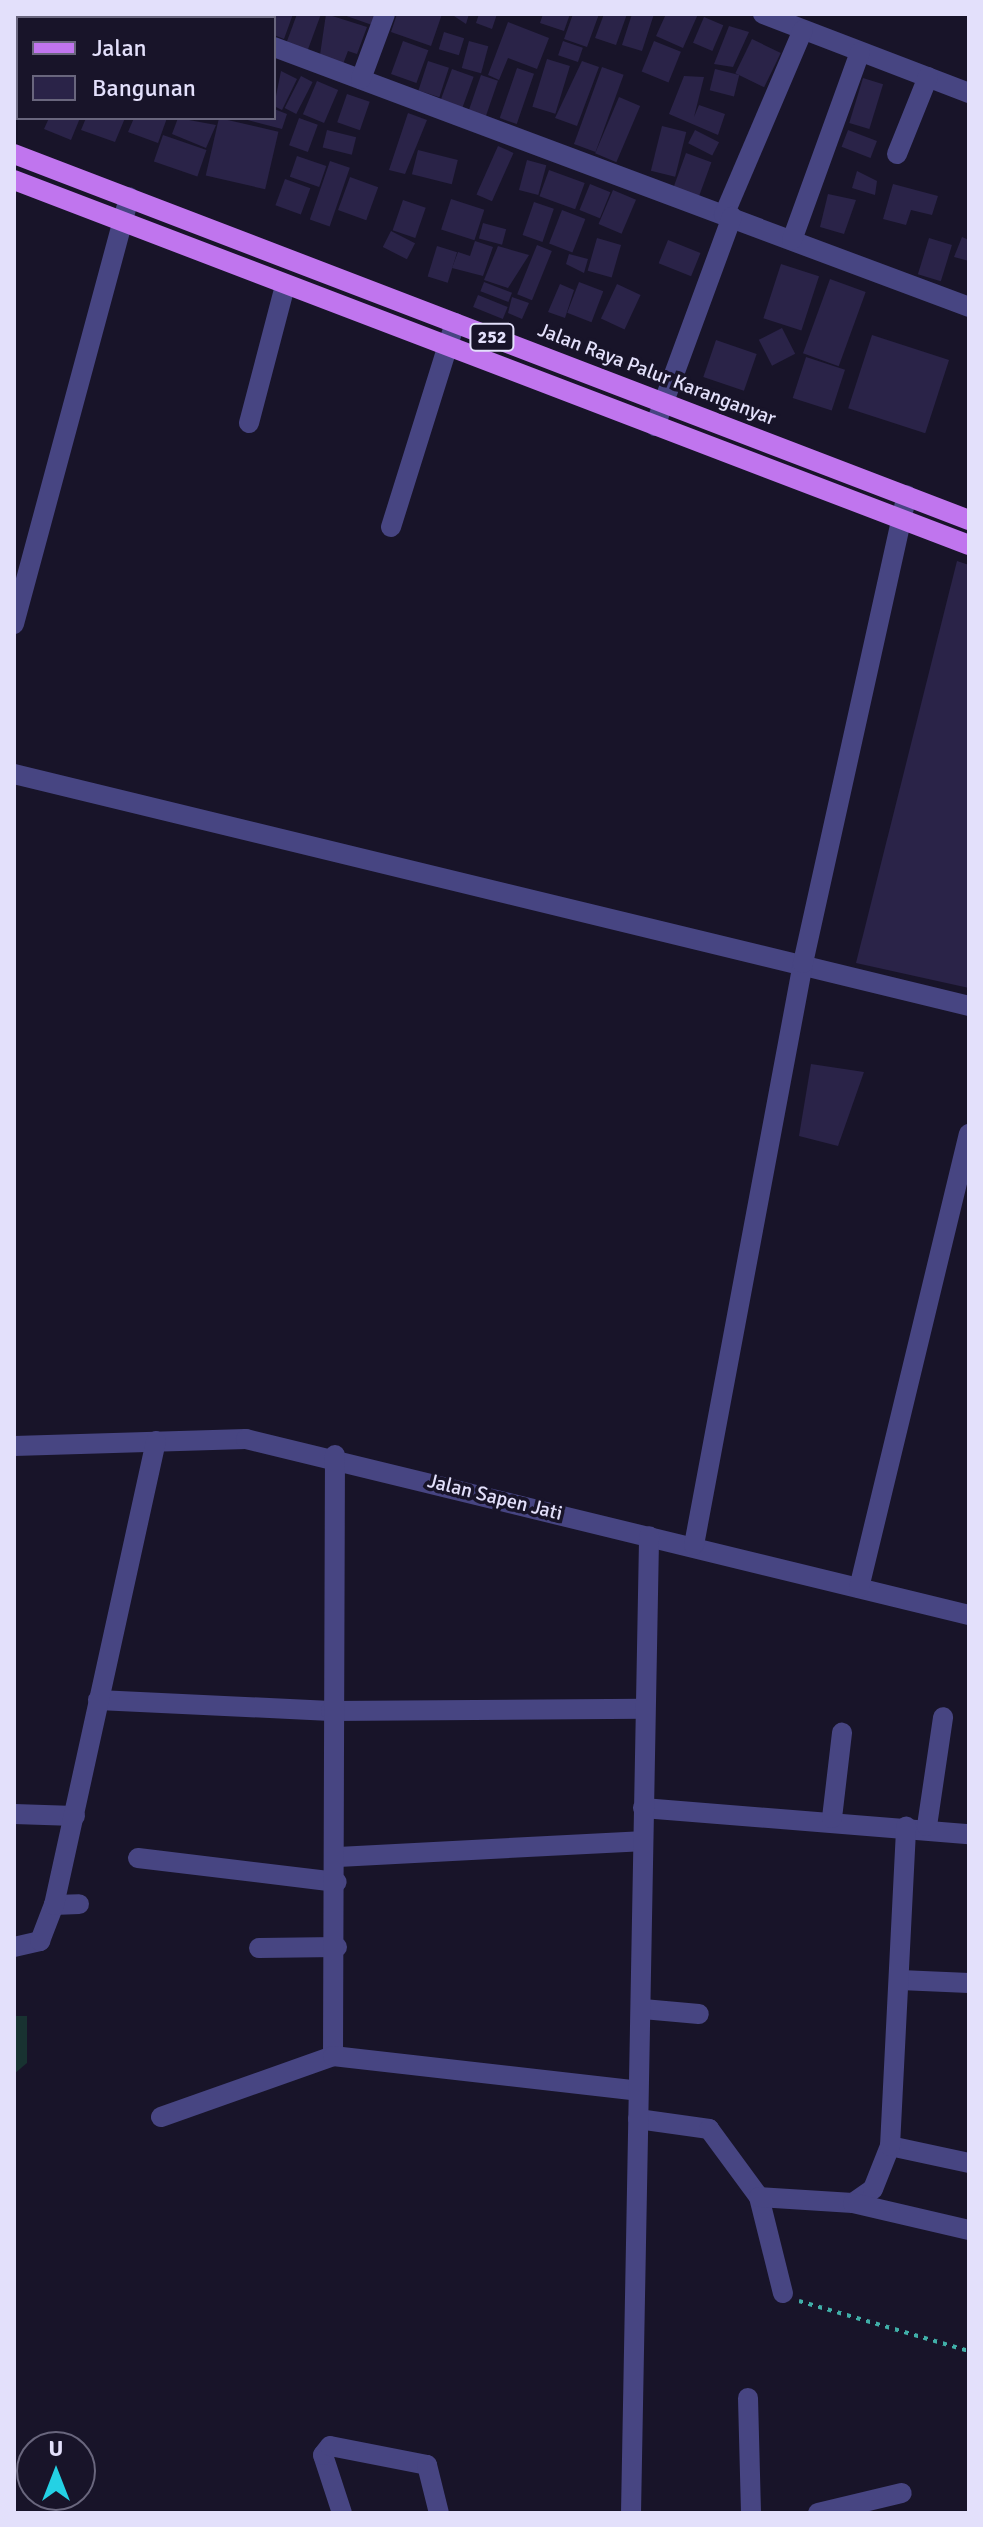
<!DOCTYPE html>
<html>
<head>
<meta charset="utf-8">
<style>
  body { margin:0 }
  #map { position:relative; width:983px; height:2527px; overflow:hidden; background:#181429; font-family:Signika,sans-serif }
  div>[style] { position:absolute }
  .green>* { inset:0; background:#183231 }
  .building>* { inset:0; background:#2a2348; transform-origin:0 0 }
  .path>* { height:4px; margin-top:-2px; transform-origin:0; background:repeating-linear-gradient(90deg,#40afa8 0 4px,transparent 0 10px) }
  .minor>* { height:20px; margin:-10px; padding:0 10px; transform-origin:10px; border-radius:10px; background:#474582 }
  .major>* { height:20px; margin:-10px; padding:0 10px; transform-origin:10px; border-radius:10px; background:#c075ee }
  span { translate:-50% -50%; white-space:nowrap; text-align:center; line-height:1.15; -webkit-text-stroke:7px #181429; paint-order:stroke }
  .shield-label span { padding:2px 6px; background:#181429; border:2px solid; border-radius:6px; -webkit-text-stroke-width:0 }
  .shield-label { font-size:18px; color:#e3e0fb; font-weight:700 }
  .street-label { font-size:20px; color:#e3e0fb }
  .frame { position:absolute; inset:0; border:16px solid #e3e0fb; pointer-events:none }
  .legend { position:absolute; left:16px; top:16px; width:260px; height:104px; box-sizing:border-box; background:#181429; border:2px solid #69667d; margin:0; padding:10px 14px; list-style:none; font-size:24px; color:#e3e0fb }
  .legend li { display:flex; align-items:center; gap:16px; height:40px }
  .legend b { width:40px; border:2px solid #69667d }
  .north { position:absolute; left:16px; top:2431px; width:80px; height:80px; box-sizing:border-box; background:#181429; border:2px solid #69667d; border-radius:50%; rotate:0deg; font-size:22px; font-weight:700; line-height:32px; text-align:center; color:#e3e0fb }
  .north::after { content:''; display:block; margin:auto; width:28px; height:36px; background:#24d1e4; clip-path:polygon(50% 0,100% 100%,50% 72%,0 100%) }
</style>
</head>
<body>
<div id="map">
  <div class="green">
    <i style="clip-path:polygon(14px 2016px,27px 2016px,27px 2063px,14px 2074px)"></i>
  </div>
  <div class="building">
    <i style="clip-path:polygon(14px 14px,20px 14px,15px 34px,14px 34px)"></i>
    <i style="clip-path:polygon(41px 14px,73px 14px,39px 18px)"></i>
    <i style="clip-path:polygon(82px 14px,133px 14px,135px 15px,80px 18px)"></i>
    <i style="clip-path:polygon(263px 14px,293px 14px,284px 39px,274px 35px,274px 18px)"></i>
    <i style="clip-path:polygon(297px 14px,321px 14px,307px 52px,286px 44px)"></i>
    <i style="clip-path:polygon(326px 14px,367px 27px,357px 54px,348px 51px,343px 64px,320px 55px)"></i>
    <i style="clip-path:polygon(341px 14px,376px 14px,372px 25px)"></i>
    <i style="clip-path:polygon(397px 14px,442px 14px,431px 46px,391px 32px)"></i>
    <i style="clip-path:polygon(451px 14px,469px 14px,466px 24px)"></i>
    <i style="clip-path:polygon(479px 14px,497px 14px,492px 29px,476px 23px)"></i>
    <i style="clip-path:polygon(543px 14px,570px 14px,564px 31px,540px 23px)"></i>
    <i style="clip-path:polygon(573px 14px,599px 14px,587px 47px,564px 39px)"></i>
    <i style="clip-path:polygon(604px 14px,627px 14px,616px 45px,595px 38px)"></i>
    <i style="clip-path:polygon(632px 14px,654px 14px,642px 51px,622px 45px)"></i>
    <i style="clip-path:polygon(666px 14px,698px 14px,683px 48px,656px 36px)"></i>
    <i style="left:704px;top:17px;width:21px;height:28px;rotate:23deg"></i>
    <i style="clip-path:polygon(508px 22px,549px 38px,537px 69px,508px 58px,499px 80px,488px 75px)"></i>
    <i style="clip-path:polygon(729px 26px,749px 32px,733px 67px,714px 64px)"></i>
    <i style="left:444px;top:32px;width:21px;height:18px;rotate:17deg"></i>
    <i style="left:752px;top:39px;width:32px;height:38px;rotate:26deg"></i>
    <i style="left:403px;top:41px;width:27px;height:35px;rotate:20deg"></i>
    <i style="left:469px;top:41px;width:20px;height:28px;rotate:15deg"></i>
    <i style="left:563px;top:41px;width:21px;height:15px;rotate:19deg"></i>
    <i style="left:654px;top:41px;width:29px;height:33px;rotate:22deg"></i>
    <i style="left:547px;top:59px;width:24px;height:50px;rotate:17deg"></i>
    <i style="left:428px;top:61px;width:22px;height:31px;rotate:18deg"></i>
    <i style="clip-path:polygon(582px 61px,599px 67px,577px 126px,555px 118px)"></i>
    <i style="left:602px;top:67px;width:23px;height:82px;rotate:20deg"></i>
    <i style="left:517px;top:68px;width:18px;height:53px;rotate:19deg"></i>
    <i style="left:452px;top:69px;width:23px;height:36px;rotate:20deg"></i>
    <i style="left:715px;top:69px;width:25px;height:22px;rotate:14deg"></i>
    <i style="clip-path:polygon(281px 71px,297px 79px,282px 110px,274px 106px)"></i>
    <i style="left:481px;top:75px;width:18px;height:41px;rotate:19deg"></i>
    <i style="left:301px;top:76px;width:13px;height:36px;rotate:27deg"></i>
    <i style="clip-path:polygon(684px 76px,704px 77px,694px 117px,699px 105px,725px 114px,718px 135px,669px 114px)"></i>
    <i style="left:14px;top:78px;width:4px;height:33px;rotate:14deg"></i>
    <i style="left:863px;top:78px;width:21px;height:47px;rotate:17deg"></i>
    <i style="left:317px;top:81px;width:23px;height:36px;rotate:23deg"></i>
    <i style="left:347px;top:94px;width:24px;height:30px;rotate:19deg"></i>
    <i style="left:619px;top:97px;width:23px;height:61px;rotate:23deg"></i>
    <i style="clip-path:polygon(274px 109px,287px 114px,282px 129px,240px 118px,274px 118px)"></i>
    <i style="clip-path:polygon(408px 113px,427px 120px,405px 174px,389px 170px)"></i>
    <i style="clip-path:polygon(49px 118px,80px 118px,71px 140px,44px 129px)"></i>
    <i style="clip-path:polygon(86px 118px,125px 118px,115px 142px,81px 130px)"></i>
    <i style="clip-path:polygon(134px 118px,167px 118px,158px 143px,128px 132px)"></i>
    <i style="clip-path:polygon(178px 118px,216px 125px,206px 148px,172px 134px)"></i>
    <i style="left:219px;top:118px;width:61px;height:59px;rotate:13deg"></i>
    <i style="left:299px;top:118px;width:20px;height:29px;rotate:20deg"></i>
    <i style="left:662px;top:126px;width:25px;height:46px;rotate:14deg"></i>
    <i style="left:327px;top:130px;width:30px;height:18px;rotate:14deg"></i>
    <i style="left:695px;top:130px;width:27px;height:15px;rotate:27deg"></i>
    <i style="left:848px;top:130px;width:31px;height:18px;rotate:21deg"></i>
    <i style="left:163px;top:135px;width:46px;height:28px;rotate:19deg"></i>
    <i style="left:498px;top:146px;width:17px;height:53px;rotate:24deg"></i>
    <i style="left:418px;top:150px;width:41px;height:25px;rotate:14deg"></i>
    <i style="left:686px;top:153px;width:27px;height:37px;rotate:20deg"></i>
    <i style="left:297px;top:156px;width:31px;height:22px;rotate:19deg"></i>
    <i style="left:527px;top:160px;width:20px;height:31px;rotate:15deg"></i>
    <i style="left:330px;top:161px;width:21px;height:62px;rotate:19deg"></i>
    <i style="left:549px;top:170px;width:38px;height:28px;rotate:20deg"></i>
    <i style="clip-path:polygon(857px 171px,877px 181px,875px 195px,852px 188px)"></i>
    <i style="left:350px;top:177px;width:30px;height:35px;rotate:20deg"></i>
    <i style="left:285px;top:179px;width:27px;height:28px;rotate:20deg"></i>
    <i style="left:590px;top:184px;width:22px;height:28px;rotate:22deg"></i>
    <i style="clip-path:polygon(893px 184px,938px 196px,932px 215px,911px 210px,906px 225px,883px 219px)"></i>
    <i style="left:613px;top:190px;width:25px;height:37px;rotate:23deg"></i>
    <i style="clip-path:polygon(828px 194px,856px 200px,844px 234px,820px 227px)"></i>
    <i style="left:451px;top:199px;width:35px;height:32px;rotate:18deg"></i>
    <i style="left:403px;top:200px;width:24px;height:32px;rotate:19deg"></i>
    <i style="left:534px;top:202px;width:21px;height:35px;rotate:19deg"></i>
    <i style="left:562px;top:210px;width:25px;height:36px;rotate:21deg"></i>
    <i style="left:483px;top:223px;width:24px;height:16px;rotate:15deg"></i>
    <i style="left:391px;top:231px;width:27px;height:18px;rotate:27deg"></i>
    <i style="clip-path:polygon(962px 237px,969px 240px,969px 261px,954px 257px)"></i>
    <i style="left:597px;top:238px;width:25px;height:34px;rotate:16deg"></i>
    <i style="left:929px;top:238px;width:24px;height:38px;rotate:17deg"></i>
    <i style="left:668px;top:240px;width:35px;height:25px;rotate:22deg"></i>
    <i style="clip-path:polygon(475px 241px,493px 247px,483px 276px,452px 268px,458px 252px,470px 256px)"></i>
    <i style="left:537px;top:245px;width:16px;height:53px;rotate:22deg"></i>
    <i style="left:437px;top:246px;width:21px;height:32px;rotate:17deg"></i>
    <i style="clip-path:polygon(498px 246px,529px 255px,508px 288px,484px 280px)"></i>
    <i style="clip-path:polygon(569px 254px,588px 259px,584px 273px,566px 264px)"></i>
    <i style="left:781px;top:264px;width:40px;height:57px;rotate:18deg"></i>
    <i style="left:830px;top:279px;width:38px;height:79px;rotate:20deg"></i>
    <i style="left:484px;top:282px;width:30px;height:10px;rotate:21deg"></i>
    <i style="left:579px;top:282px;width:26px;height:33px;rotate:21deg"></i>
    <i style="clip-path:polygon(560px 284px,574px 290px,565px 318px,548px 312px)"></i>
    <i style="left:617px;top:284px;width:26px;height:38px;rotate:25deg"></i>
    <i style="left:478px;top:295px;width:32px;height:13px;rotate:22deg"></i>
    <i style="clip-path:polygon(512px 297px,529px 303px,522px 319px,508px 313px)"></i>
    <i style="left:782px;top:328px;width:29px;height:26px;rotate:63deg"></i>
    <i style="left:872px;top:335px;width:81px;height:77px;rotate:18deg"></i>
    <i style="left:716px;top:340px;width:43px;height:39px;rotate:19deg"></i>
    <i style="left:806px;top:357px;width:41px;height:43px;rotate:18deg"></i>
    <i style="clip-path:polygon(957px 561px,969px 565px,969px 988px,856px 963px)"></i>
    <i style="clip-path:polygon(811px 1064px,864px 1072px,838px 1146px,799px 1136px)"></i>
  </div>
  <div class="path">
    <i style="left:799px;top:2301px;width:177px;rotate:16.4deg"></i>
  </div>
  <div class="minor">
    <i style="left:188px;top:14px;width:12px;rotate:20deg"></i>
    <i style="left:763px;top:14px;width:221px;rotate:21deg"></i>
    <i style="left:274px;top:47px;width:742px;rotate:20.51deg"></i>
    <i style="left:361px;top:79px;width:69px;rotate:-69.7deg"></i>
    <i style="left:897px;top:154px;width:83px;rotate:-68.1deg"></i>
    <i style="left:724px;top:215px;width:201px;rotate:-66.9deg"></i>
    <i style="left:792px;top:240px;width:200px;rotate:-70.1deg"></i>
    <i style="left:249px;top:423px;width:142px;rotate:-75.3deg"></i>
    <i style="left:655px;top:426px;width:223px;rotate:-69.8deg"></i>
    <i style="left:391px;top:527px;width:214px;rotate:-72.6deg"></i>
    <i style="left:14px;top:624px;width:442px;rotate:-74.9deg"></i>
    <i style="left:14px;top:774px;width:983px;rotate:13.65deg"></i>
    <i style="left:14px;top:1446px;width:232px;rotate:-1.7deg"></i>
    <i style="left:246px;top:1439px;width:744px;rotate:13.68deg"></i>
    <i style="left:694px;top:1545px;width:592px;rotate:-79.39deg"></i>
    <i style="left:803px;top:963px;width:479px;rotate:-77.5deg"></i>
    <i style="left:859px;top:1588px;width:467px;rotate:-76.4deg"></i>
    <i style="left:98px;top:1700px;width:233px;rotate:2.7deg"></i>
    <i style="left:331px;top:1711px;width:312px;rotate:-0.4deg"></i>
    <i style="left:643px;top:1808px;width:327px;rotate:4.6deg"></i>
    <i style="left:14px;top:1814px;width:61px;rotate:1.9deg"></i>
    <i style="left:832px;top:1818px;width:86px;rotate:-83.3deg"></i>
    <i style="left:927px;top:1826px;width:110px;rotate:-81.6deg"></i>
    <i style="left:338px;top:1857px;width:303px;rotate:-3deg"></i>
    <i style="left:138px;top:1858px;width:200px;rotate:6.9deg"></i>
    <i style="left:54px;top:1905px;width:25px;rotate:-2deg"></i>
    <i style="left:14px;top:1947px;width:27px;rotate:-13deg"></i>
    <i style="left:40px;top:1941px;width:39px;rotate:-69deg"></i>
    <i style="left:54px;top:1905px;width:475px;rotate:-77.6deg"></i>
    <i style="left:259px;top:1948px;width:78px;rotate:-0.7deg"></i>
    <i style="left:900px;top:1980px;width:69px;rotate:2.5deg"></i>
    <i style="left:643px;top:2009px;width:56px;rotate:5.1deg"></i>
    <i style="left:333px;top:2056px;width:601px;rotate:-89.81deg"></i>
    <i style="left:161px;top:2117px;width:182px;rotate:-19.5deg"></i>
    <i style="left:333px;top:2056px;width:307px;rotate:6.5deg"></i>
    <i style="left:638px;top:2119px;width:72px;rotate:8deg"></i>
    <i style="left:709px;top:2129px;width:84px;rotate:53.7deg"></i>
    <i style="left:759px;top:2197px;width:99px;rotate:76deg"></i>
    <i style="left:890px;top:2146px;width:81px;rotate:12.1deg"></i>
    <i style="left:759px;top:2197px;width:94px;rotate:3.7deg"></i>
    <i style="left:853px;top:2203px;width:24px;rotate:-35deg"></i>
    <i style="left:873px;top:2189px;width:46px;rotate:-68.4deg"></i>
    <i style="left:890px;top:2146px;width:320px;rotate:-87.1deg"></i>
    <i style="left:853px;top:2203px;width:119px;rotate:13.1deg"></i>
    <i style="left:748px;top:2398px;width:115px;rotate:88.5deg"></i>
    <i style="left:342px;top:2513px;width:61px;rotate:-108.1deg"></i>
    <i style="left:323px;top:2455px;width:11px;rotate:-52deg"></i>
    <i style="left:330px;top:2446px;width:99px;rotate:11.1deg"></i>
    <i style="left:427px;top:2465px;width:49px;rotate:76deg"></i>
    <i style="left:631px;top:2513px;width:977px;rotate:-88.94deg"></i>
    <i style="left:818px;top:2513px;width:86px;rotate:-13.4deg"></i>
  </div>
  <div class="major">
    <i style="left:14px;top:154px;width:1023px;rotate:20.97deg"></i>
    <i style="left:14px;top:180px;width:1022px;rotate:20.92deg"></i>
  </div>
  <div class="shield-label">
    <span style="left:492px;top:337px">252</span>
  </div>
  <div class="street-label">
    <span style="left:657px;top:374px;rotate:21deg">Jalan Raya Palur Karanganyar</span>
    <span style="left:495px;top:1497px;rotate:14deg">Jalan Sapen Jati</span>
  </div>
  <div class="frame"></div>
  <ul class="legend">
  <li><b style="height:10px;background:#c075ee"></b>Jalan</li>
  <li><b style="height:22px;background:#2a2348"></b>Bangunan</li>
  </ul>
  <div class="north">U</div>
</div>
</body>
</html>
